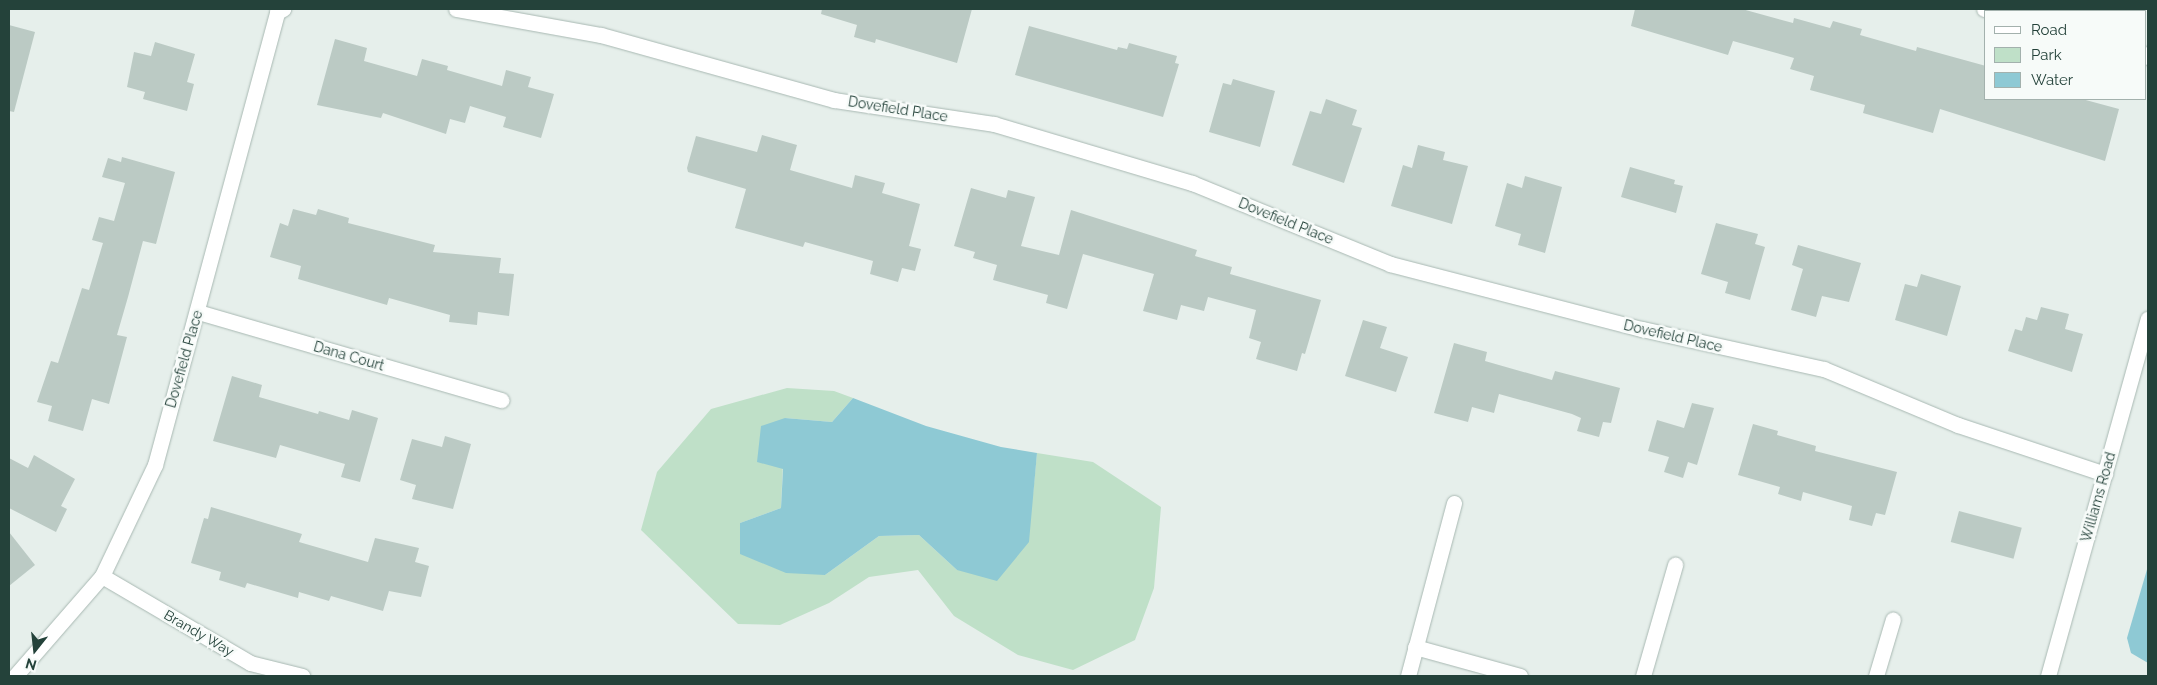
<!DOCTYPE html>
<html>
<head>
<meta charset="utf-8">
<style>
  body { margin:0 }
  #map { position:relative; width:2157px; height:685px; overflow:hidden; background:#e6efeb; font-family:Raleway,sans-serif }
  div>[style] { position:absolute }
  .green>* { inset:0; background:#bfe0c8 }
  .water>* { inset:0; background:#8ec9d4 }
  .building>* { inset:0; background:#bbcac4; transform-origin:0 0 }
  .roads { filter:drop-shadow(0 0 1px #a8b8b2) drop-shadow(0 0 1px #a8b8b2) }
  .minor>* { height:15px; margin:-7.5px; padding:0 7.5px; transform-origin:7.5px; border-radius:7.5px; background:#fff }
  span { translate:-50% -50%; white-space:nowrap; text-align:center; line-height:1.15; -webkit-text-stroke:5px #f7fbf9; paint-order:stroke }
  .street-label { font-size:14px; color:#24423a }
  .frame { position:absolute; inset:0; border:10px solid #24423a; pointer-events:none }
  .legend { position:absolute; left:1984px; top:10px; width:162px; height:90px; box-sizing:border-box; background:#f7fbf9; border:1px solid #a3b1ad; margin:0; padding:6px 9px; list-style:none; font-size:15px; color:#24423a }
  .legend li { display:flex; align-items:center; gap:10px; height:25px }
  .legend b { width:25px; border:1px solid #a3b1ad }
  .north { position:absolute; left:10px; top:625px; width:50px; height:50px; -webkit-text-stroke:4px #f7fbf9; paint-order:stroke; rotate:196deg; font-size:14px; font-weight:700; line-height:20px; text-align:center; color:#24423a }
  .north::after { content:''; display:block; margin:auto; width:18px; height:22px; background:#24423a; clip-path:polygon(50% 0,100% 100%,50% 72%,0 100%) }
</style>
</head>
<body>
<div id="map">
  <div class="green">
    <i style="clip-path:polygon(787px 388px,834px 391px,853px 398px,832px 422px,785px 418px,781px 508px,740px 523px,825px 575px,879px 536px,919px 535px,957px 570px,1033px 494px,1037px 453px,1093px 462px,1161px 507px,1154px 588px,1135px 640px,1073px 670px,1018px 655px,954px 616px,918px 570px,869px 577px,829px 603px,780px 625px,738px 624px,641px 530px,657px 472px,711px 409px)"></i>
  </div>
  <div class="water">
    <i style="clip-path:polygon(853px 398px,926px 426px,1001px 447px,1037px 453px,1029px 542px,997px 581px,957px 570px,919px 535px,879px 536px,825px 575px,786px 573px,740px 554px,740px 523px,781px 508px,783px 469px,757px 462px,761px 426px,785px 418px,832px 422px)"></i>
    <i style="clip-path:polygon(2148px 566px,2148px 663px,2131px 653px,2127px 638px)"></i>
  </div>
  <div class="building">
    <i style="clip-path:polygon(822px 9px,972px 9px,957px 63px,876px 39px,875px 43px,854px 37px,857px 25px,821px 14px)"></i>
    <i style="clip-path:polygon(1635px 9px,1742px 9px,1793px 23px,1794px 18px,1830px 28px,1833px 21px,1862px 29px,1860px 35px,1916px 51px,1917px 47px,1986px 66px,1986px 99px,2082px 99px,2119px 109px,2105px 161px,1940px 109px,1933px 133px,1863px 113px,1865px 105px,1810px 90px,1814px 76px,1790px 69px,1794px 58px,1733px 41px,1728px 55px,1631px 26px)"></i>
    <i style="clip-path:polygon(9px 25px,35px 32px,14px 112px,9px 111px)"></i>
    <i style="clip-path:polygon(1029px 26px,1117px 50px,1118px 47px,1127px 49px,1129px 43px,1177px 56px,1175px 63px,1179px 64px,1163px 117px,1015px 75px)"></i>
    <i style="clip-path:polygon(335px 39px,367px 48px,364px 61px,417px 76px,422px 59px,448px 66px,447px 70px,502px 86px,506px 70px,531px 77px,528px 87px,554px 94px,541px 138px,503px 127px,506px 117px,470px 106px,465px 123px,450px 119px,446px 134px,383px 113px,381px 118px,317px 105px)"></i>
    <i style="clip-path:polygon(155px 42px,195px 54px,187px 82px,194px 84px,187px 111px,143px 99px,145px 92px,127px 87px,134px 52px,151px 56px)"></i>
    <i style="clip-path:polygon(1233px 79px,1275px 91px,1260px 147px,1209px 132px,1223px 83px,1231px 85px)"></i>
    <i style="clip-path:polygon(1326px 99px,1357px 110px,1352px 125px,1362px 128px,1344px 183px,1292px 165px,1310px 111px,1321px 114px)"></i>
    <i style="clip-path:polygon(762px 135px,797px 145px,790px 170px,852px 188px,855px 175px,885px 183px,882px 193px,920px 204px,909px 246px,921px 249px,915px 271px,902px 268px,898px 282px,870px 274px,873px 261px,805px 242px,803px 247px,735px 228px,746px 189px,688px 172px,687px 168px,696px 136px,757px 152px)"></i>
    <i style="clip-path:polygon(1418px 145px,1445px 152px,1443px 160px,1468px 166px,1452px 224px,1391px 206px,1403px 165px,1412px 168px)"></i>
    <i style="clip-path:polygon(122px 157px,175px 172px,156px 244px,143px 241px,128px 297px,117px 335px,127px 337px,109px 404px,92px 399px,83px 431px,48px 421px,52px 406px,37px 402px,51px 361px,58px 363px,82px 288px,89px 290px,103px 243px,92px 240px,99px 217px,114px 221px,125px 183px,102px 177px,108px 158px,121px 162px)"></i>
    <i style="clip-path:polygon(1630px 167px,1675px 180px,1674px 184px,1683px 186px,1676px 213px,1621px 197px)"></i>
    <i style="clip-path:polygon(1525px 176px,1562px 187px,1545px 253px,1518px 245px,1521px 234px,1495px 226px,1507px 183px,1522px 188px)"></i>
    <i style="clip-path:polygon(971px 188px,1006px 198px,1008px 190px,1035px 197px,1021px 246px,1059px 255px,1071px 210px,1197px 250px,1195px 256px,1232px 267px,1230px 274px,1321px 300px,1305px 354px,1302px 353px,1297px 371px,1256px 359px,1261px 342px,1249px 338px,1256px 310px,1208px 297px,1204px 311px,1181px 305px,1177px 320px,1143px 311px,1154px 274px,1083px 254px,1067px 309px,1046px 303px,1048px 295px,993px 280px,997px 265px,973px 258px,975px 252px,954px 246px)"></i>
    <i style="clip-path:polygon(293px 209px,316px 215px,318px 209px,349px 218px,348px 223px,435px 245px,433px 252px,501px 258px,499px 273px,514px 274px,509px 316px,478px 312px,477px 325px,449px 322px,450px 315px,389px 298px,387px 305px,298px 279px,301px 266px,270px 257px,280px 223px,288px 226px)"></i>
    <i style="clip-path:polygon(1716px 223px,1758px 234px,1755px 244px,1765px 247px,1750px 300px,1725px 293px,1728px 282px,1701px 274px)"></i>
    <i style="clip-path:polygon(1798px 245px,1861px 263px,1849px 302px,1822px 296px,1816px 317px,1791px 310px,1803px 269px,1792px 265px)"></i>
    <i style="clip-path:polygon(1921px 274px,1961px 286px,1947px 336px,1895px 320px,1905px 284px,1917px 287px)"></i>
    <i style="clip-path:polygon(2041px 307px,2069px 314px,2065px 329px,2083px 334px,2072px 372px,2008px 351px,2015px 329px,2022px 331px,2026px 317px,2037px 320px)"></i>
    <i style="clip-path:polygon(1363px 320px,1387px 327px,1380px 348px,1408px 357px,1396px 392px,1345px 376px)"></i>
    <i style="clip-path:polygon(1454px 343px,1487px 352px,1485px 361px,1552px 380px,1555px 371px,1620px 388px,1611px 423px,1603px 422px,1599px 437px,1577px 431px,1581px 418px,1572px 414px,1499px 394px,1494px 413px,1472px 407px,1468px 422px,1434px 413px)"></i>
    <i style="clip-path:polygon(232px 376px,262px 385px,259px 397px,318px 414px,319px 411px,349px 420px,352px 410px,378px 418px,360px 482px,341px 477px,345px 464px,280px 445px,276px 458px,213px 441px)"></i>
    <i style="clip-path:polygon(1692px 403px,1714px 408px,1697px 465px,1688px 462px,1683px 478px,1664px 472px,1669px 457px,1648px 451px,1657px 420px,1684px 428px)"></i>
    <i style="clip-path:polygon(1753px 424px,1778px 431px,1777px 435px,1816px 446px,1815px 451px,1897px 472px,1885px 515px,1876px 513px,1872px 526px,1849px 520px,1852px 506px,1803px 492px,1801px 501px,1778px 494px,1780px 487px,1738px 475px)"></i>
    <i style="clip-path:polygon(445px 436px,471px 444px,453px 509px,412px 499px,416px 485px,400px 480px,412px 439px,442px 447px)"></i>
    <i style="clip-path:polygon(34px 455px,75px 479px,61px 506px,67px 509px,56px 532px,9px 508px,9px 458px,28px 468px)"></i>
    <i style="clip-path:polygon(211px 507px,302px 534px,299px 542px,368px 562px,375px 538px,419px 548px,415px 562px,429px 566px,421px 597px,389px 591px,383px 611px,331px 596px,329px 601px,299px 592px,298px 598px,247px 583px,245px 588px,219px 580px,221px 572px,191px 563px,204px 518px,208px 519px)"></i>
    <i style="left:1959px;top:511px;width:65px;height:32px;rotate:15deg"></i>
    <i style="clip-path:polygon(9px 532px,35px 565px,9px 586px)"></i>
  </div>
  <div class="roads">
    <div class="minor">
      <i style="left:456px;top:9px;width:147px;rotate:10.2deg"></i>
      <i style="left:601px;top:35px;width:242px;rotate:15.6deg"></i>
      <i style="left:834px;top:100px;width:162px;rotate:8.5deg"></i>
      <i style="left:994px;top:124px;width:207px;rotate:16.6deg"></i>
      <i style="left:1192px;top:183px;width:214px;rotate:22.2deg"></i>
      <i style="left:1390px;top:264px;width:260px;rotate:14.5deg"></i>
      <i style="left:1642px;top:329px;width:186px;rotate:12.4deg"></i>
      <i style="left:1824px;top:369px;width:145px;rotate:22.7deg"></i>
      <i style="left:1958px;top:425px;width:155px;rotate:18.4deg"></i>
      <i style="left:1984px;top:9px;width:9px;rotate:13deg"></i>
      <i style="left:2146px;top:54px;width:4px;rotate:56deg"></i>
      <i style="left:198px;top:312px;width:316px;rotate:16.2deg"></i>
      <i style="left:102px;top:576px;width:172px;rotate:30.4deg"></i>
      <i style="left:250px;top:663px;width:54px;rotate:14deg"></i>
      <i style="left:1415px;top:647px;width:109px;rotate:15.4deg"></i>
      <i style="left:15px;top:676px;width:133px;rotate:-49deg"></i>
      <i style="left:102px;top:576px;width:123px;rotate:-64.5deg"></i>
      <i style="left:155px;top:465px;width:469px;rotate:-74.9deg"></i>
      <i style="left:277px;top:12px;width:7px;rotate:-27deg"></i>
      <i style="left:1408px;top:676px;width:179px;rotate:-75.1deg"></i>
      <i style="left:1643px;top:676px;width:116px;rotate:-73.9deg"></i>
      <i style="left:1876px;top:676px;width:59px;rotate:-73.4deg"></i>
      <i style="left:2048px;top:676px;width:371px;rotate:-74.4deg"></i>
    </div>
  </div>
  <div class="street-label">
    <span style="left:898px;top:109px;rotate:9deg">Dovefield Place</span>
    <span style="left:1286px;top:221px;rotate:22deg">Dovefield Place</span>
    <span style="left:1673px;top:336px;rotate:13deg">Dovefield Place</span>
    <span style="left:349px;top:356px;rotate:16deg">Dana Court</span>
    <span style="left:184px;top:359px;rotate:-74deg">Dovefield Place</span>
    <span style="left:2098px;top:497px;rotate:-74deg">Williams Road</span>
    <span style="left:199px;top:633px;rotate:30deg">Brandy Way</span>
  </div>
  <div class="frame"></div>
  <ul class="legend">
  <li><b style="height:6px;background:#fff"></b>Road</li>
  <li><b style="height:14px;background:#bfe0c8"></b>Park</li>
  <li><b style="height:14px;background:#8ec9d4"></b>Water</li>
  </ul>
  <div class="north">N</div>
</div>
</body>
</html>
